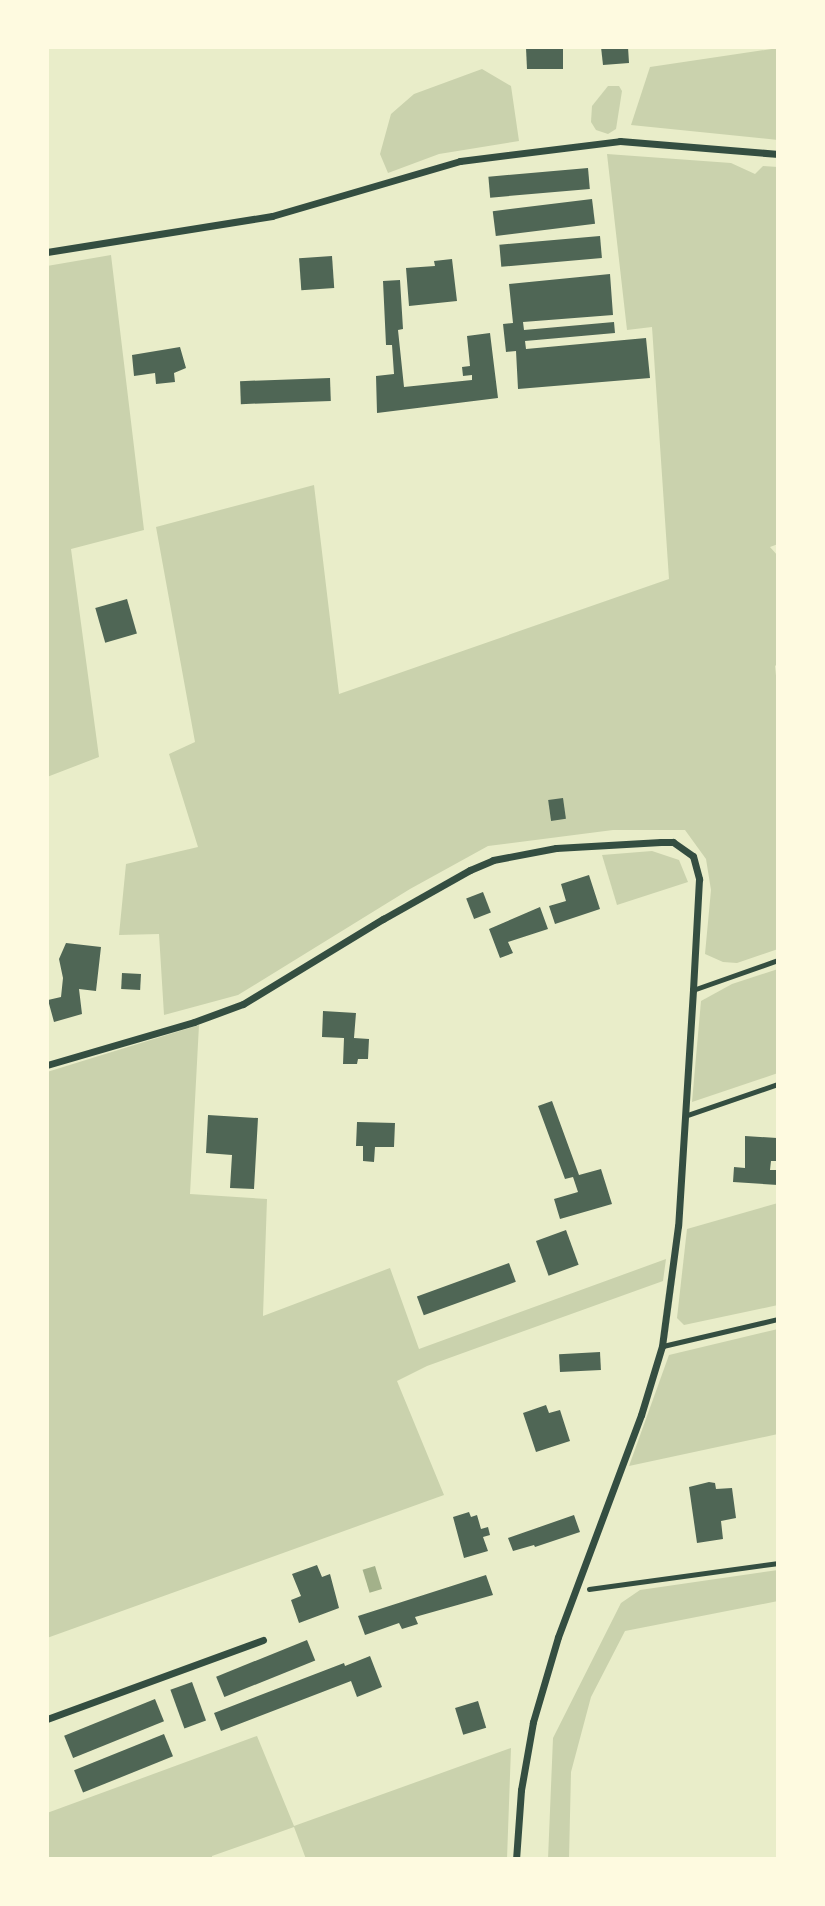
<!DOCTYPE html>
<html>
<head>
<meta charset="utf-8">
<style>
  body { margin:0 }
  #map { position:relative; width:825px; height:1906px; overflow:hidden; background:#e9edc9; font-family:"Noto Sans",sans-serif }
  div>[style] { position:absolute }
  .green>* { inset:0; background:#cad2ad }
  .water>* { inset:0; background:#a3b18a; transform-origin:0 0 }
  .building>* { inset:0; background:#4f6655; transform-origin:0 0 }
  .path>* { height:4.5px; margin:-2.25px; padding:0 2.25px; transform-origin:2.25px; border-radius:2.25px; background:#344e41 }
  .service>* { height:4.5px; margin:-2.25px; padding:0 2.25px; transform-origin:2.25px; border-radius:2.25px; background:#344e41 }
  .minor>* { height:7px; margin:-3.5px; padding:0 3.5px; transform-origin:3.5px; border-radius:3.5px; background:#344e41 }
  span { translate:-50% -50%; white-space:nowrap; text-align:center; line-height:1.15; -webkit-text-stroke:7px #fefae0; paint-order:stroke }
  .frame { position:absolute; inset:0; border:49px solid #fefae0; pointer-events:none }
</style>
</head>
<body>
<div id="map">
  <div class="green">
    <i style="clip-path:polygon(778px 48px,778px 140px,631px 125px,650px 67px)"></i>
    <i style="clip-path:polygon(482px 69px,511px 86px,519px 141px,439px 154px,388px 173px,380px 154px,391px 114px,414px 94px)"></i>
    <i style="clip-path:polygon(608px 86px,619px 86px,622px 91px,616px 129px,608px 134px,596px 130px,591px 122px,592px 106px)"></i>
    <i style="clip-path:polygon(607px 154px,731px 163px,755px 174px,763px 166px,778px 167px,778px 544px,770px 547px,778px 556px,778px 663px,775px 666px,778px 695px,778px 949px,737px 963px,723px 962px,705px 954px,711px 890px,706px 859px,685px 830px,613px 830px,488px 846px,410px 889px,238px 995px,164px 1015px,159px 934px,119px 935px,126px 864px,198px 847px,169px 754px,195px 742px,156px 527px,314px 485px,339px 694px,669px 579px,652px 327px,627px 330px)"></i>
    <i style="clip-path:polygon(111px 255px,144px 530px,71px 549px,99px 757px,47px 777px,47px 266px)"></i>
    <i style="clip-path:polygon(652px 851px,679px 860px,688px 882px,617px 905px,602px 855px)"></i>
    <i style="clip-path:polygon(778px 969px,778px 1073px,692px 1102px,701px 1001px,732px 984px)"></i>
    <i style="clip-path:polygon(199px 1025px,190px 1194px,267px 1199px,263px 1316px,390px 1268px,419px 1349px,666px 1259px,663px 1281px,427px 1366px,397px 1381px,444px 1495px,47px 1638px,47px 1072px)"></i>
    <i style="clip-path:polygon(778px 1203px,778px 1305px,684px 1325px,677px 1318px,687px 1229px)"></i>
    <i style="clip-path:polygon(778px 1329px,778px 1434px,629px 1466px,669px 1355px)"></i>
    <i style="clip-path:polygon(778px 1570px,778px 1601px,625px 1631px,591px 1697px,571px 1772px,569px 1859px,548px 1859px,553px 1738px,621px 1603px,640px 1590px)"></i>
    <i style="clip-path:polygon(257px 1736px,294px 1826px,511px 1748px,507px 1859px,306px 1859px,294px 1827px,212px 1856px,212px 1859px,47px 1859px,47px 1813px)"></i>
  </div>
  <div class="water">
    <i style="left:375px;top:1566px;width:24px;height:13px;rotate:73deg"></i>
  </div>
  <div class="building">
    <i style="clip-path:polygon(550px 47px,563px 47px,563px 69px,527px 69px,526px 48px)"></i>
    <i style="clip-path:polygon(601px 47px,628px 47px,629px 63px,603px 65px)"></i>
    <i style="left:588px;top:168px;width:21px;height:100px;rotate:85deg"></i>
    <i style="left:592px;top:199px;width:25px;height:100px;rotate:83deg"></i>
    <i style="left:600px;top:236px;width:22px;height:101px;rotate:85deg"></i>
    <i style="left:332px;top:256px;width:32px;height:33px;rotate:86deg"></i>
    <i style="clip-path:polygon(452px 259px,457px 301px,409px 306px,406px 268px,435px 266px,434px 261px)"></i>
    <i style="clip-path:polygon(610px 274px,613px 315px,523px 322px,524px 330px,614px 322px,615px 333px,525px 341px,526px 349px,646px 338px,650px 378px,518px 389px,516px 351px,506px 352px,503px 324px,513px 323px,509px 284px)"></i>
    <i style="clip-path:polygon(400px 280px,403px 329px,398px 330px,404px 387px,472px 380px,472px 375px,463px 376px,462px 367px,470px 366px,467px 336px,490px 333px,498px 398px,377px 413px,376px 376px,394px 374px,392px 345px,386px 345px,383px 281px)"></i>
    <i style="clip-path:polygon(180px 347px,186px 368px,174px 373px,175px 382px,156px 384px,155px 373px,134px 376px,132px 355px)"></i>
    <i style="left:330px;top:378px;width:23px;height:90px;rotate:88deg"></i>
    <i style="left:127px;top:599px;width:36px;height:33px;rotate:74deg"></i>
    <i style="left:563px;top:798px;width:21px;height:15px;rotate:82deg"></i>
    <i style="clip-path:polygon(589px 875px,600px 909px,555px 924px,549px 906px,566px 901px,561px 884px)"></i>
    <i style="left:483px;top:892px;width:22px;height:18px;rotate:69deg"></i>
    <i style="clip-path:polygon(540px 907px,548px 929px,508px 942px,513px 953px,500px 958px,489px 929px)"></i>
    <i style="clip-path:polygon(66px 943px,101px 947px,96px 991px,79px 989px,82px 1014px,54px 1022px,48px 1000px,61px 997px,63px 978px,59px 959px)"></i>
    <i style="left:122px;top:973px;width:19px;height:16px;rotate:3deg"></i>
    <i style="clip-path:polygon(323px 1011px,356px 1013px,354px 1038px,369px 1039px,368px 1059px,358px 1059px,357px 1064px,343px 1064px,344px 1038px,322px 1037px)"></i>
    <i style="clip-path:polygon(552px 1101px,579px 1175px,601px 1169px,612px 1204px,560px 1219px,554px 1199px,578px 1192px,573px 1177px,565px 1179px,538px 1106px)"></i>
    <i style="clip-path:polygon(208px 1115px,258px 1118px,254px 1189px,230px 1188px,232px 1155px,206px 1153px)"></i>
    <i style="clip-path:polygon(357px 1122px,395px 1123px,394px 1147px,375px 1147px,374px 1162px,363px 1161px,363px 1146px,356px 1146px)"></i>
    <i style="clip-path:polygon(745px 1136px,777px 1138px,776px 1161px,771px 1161px,770px 1170px,778px 1170px,778px 1185px,733px 1182px,734px 1167px,745px 1168px)"></i>
    <i style="left:566px;top:1230px;width:37px;height:32px;rotate:70deg"></i>
    <i style="left:509px;top:1263px;width:20px;height:98px;rotate:70deg"></i>
    <i style="left:600px;top:1352px;width:18px;height:41px;rotate:87deg"></i>
    <i style="clip-path:polygon(546px 1405px,549px 1413px,560px 1410px,570px 1441px,536px 1452px,523px 1413px)"></i>
    <i style="clip-path:polygon(709px 1482px,715px 1483px,716px 1489px,732px 1488px,736px 1518px,721px 1521px,723px 1539px,697px 1543px,689px 1487px)"></i>
    <i style="clip-path:polygon(469px 1512px,471px 1517px,477px 1515px,481px 1529px,488px 1527px,490px 1535px,483px 1537px,488px 1551px,464px 1558px,453px 1517px)"></i>
    <i style="clip-path:polygon(574px 1515px,580px 1532px,535px 1547px,534px 1545px,513px 1551px,508px 1538px)"></i>
    <i style="clip-path:polygon(317px 1565px,322px 1577px,330px 1574px,339px 1608px,299px 1623px,291px 1600px,301px 1596px,292px 1574px)"></i>
    <i style="clip-path:polygon(486px 1575px,493px 1595px,415px 1617px,418px 1624px,402px 1629px,399px 1623px,365px 1635px,358px 1616px)"></i>
    <i style="left:307px;top:1640px;width:22px;height:98px;rotate:68deg"></i>
    <i style="clip-path:polygon(370px 1656px,382px 1687px,357px 1697px,351px 1681px,221px 1731px,214px 1713px,344px 1663px,345px 1666px)"></i>
    <i style="left:192px;top:1682px;width:41px;height:23px;rotate:70deg"></i>
    <i style="left:155px;top:1699px;width:24px;height:98px;rotate:68deg"></i>
    <i style="left:478px;top:1701px;width:28px;height:24px;rotate:73deg"></i>
    <i style="left:164px;top:1734px;width:24px;height:97px;rotate:68deg"></i>
  </div>
  <div class="path">
    <i style="left:589px;top:1589px;width:191px;rotate:-7.8deg"></i>
  </div>
  <div class="service">
    <i style="left:693px;top:990px;width:90px;rotate:-19.4deg"></i>
    <i style="left:685px;top:1116px;width:98px;rotate:-19deg"></i>
    <i style="left:663px;top:1346px;width:118px;rotate:-13.2deg"></i>
  </div>
  <div class="minor">
    <i style="left:47px;top:252px;width:228px;rotate:-9.1deg"></i>
    <i style="left:272px;top:216px;width:196px;rotate:-16.3deg"></i>
    <i style="left:460px;top:161px;width:161px;rotate:-7.1deg"></i>
    <i style="left:620px;top:141px;width:159px;rotate:4.7deg"></i>
    <i style="left:47px;top:1065px;width:153px;rotate:-16.3deg"></i>
    <i style="left:194px;top:1022px;width:52px;rotate:-20.2deg"></i>
    <i style="left:243px;top:1004px;width:164px;rotate:-31.3deg"></i>
    <i style="left:383px;top:919px;width:100px;rotate:-29.4deg"></i>
    <i style="left:470px;top:870px;width:25px;rotate:-23deg"></i>
    <i style="left:493px;top:860px;width:64px;rotate:-10.8deg"></i>
    <i style="left:556px;top:848px;width:105px;rotate:-3.3deg"></i>
    <i style="left:661px;top:842px;width:12px"></i>
    <i style="left:673px;top:842px;width:24px;rotate:35deg"></i>
    <i style="left:693px;top:856px;width:24px;rotate:75deg"></i>
    <i style="left:699px;top:879px;width:111px;rotate:93.1deg"></i>
    <i style="left:693px;top:990px;width:236px;rotate:93.6deg"></i>
    <i style="left:678px;top:1226px;width:121px;rotate:97.6deg"></i>
    <i style="left:662px;top:1346px;width:72px;rotate:106.9deg"></i>
    <i style="left:641px;top:1415px;width:237px;rotate:110.5deg"></i>
    <i style="left:558px;top:1637px;width:89px;rotate:106.4deg"></i>
    <i style="left:533px;top:1722px;width:69px;rotate:100deg"></i>
    <i style="left:521px;top:1790px;width:69px;rotate:94.1deg"></i>
    <i style="left:47px;top:1719px;width:230px;rotate:-20.1deg"></i>
  </div>
  <div class="frame"></div>
</div>
</body>
</html>
